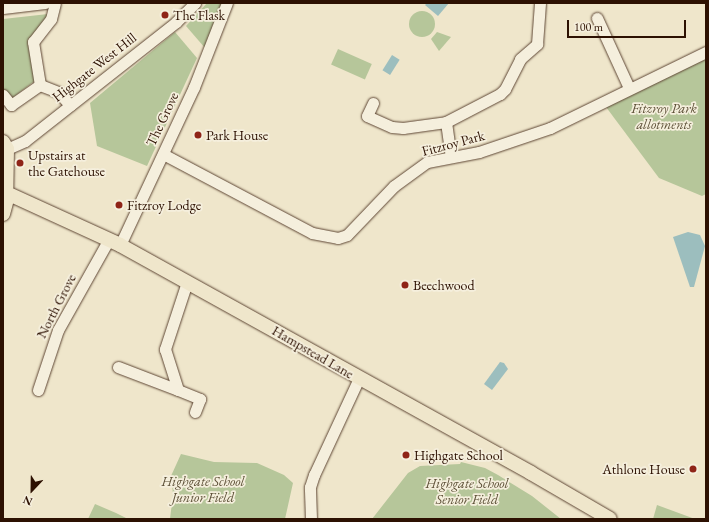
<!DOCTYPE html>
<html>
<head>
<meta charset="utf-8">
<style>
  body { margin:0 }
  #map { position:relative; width:709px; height:522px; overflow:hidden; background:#efe6cb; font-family:"EB Garamond",serif }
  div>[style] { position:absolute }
  .green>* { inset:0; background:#b6c69a; transform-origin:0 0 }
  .round { border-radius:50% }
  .water>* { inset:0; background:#9cbebe; transform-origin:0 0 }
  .roads { filter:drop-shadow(0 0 1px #5e4634) drop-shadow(0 0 1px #5e4634) }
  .minor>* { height:11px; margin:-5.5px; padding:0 5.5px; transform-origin:5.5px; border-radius:5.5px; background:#f5efdd }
  .major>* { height:14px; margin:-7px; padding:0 7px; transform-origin:7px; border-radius:7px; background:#efe6cb }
  .dots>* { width:11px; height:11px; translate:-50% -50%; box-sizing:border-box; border:2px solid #f5efdd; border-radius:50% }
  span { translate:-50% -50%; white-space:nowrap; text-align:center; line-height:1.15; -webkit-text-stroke:3.5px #f5efdd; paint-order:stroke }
  .poi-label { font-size:14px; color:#2d1102 }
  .left { translate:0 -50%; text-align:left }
  .right { translate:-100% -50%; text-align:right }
  .street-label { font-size:14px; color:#2d1102 }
  .park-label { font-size:14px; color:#5d5037; font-style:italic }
  .frame { position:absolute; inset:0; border:4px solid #2d1102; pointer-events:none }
  .north { position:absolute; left:12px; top:470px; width:40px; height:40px; -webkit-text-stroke:3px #f5efdd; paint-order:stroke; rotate:202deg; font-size:11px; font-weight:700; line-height:16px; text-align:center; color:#2d1102 }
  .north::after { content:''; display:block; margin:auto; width:14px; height:18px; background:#2d1102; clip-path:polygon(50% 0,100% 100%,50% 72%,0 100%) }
  .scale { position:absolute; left:567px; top:20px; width:119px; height:18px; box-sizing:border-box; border:2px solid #2d1102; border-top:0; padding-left:5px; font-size:12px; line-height:14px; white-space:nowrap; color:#2d1102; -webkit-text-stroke:3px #f5efdd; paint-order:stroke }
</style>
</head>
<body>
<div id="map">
  <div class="green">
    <i style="clip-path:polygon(207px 3px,222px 3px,205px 48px,186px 26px)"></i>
    <i class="round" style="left:409px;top:11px;width:26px;height:26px"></i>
    <i style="clip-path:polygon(48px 14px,29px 41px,36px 80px,11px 99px,3px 91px,3px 19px)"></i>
    <i style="clip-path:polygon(175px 32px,197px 58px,147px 166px,97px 146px,90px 103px)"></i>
    <i style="clip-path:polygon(437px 32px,451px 37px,439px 51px,431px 39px)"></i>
    <i style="left:338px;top:49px;width:37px;height:17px;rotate:24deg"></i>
    <i style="clip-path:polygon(706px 52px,706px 194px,702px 196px,659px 178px,606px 107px,629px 88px)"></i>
    <i style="clip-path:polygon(181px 454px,214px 462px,257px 463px,284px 475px,293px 483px,285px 519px,170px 519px,173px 494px,171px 476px)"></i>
    <i style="clip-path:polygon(461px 462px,485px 468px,498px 475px,532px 496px,561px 519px,372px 519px,408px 473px,420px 466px,460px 464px)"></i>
    <i style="clip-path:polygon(95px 504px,116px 513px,128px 519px,88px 519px)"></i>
    <i style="clip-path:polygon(657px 505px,695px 519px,653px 519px)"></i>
  </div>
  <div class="water">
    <i style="clip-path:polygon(427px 3px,449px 3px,438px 16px,425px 5px)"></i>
    <i style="left:392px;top:55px;width:9px;height:18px;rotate:32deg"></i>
    <i style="clip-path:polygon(688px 232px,700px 235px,705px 246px,694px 287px,690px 287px,673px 237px)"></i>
    <i style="clip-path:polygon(500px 362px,504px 363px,508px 369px,492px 390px,484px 384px)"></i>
  </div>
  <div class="roads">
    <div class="minor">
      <i style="left:3px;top:8px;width:42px;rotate:-6.8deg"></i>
      <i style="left:597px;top:18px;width:77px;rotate:65.4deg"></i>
      <i style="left:40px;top:85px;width:19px;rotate:21deg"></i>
      <i style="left:58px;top:92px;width:18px;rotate:47deg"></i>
      <i style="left:3px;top:95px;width:13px;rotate:51deg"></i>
      <i style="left:11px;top:105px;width:35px;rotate:-35deg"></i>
      <i style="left:40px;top:85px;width:44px;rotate:-99.2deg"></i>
      <i style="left:33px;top:42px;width:29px;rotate:-52deg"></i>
      <i style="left:51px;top:19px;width:16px;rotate:-76deg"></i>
      <i style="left:373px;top:103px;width:14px;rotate:115deg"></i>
      <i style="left:367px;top:116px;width:27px;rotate:24deg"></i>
      <i style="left:392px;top:127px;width:11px;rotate:5deg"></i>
      <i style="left:403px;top:128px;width:43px;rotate:-7.9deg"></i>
      <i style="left:446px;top:122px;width:61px;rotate:-27.4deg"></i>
      <i style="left:500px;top:94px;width:7px;rotate:-45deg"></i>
      <i style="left:505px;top:89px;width:34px;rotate:-63deg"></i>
      <i style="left:520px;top:59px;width:23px;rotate:-41deg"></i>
      <i style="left:537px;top:44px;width:41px;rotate:-85.8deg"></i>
      <i style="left:446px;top:122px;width:35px;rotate:82deg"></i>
      <i style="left:7px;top:149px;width:20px;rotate:-24deg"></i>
      <i style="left:25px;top:141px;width:192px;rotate:-38.2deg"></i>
      <i style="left:176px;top:22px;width:27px;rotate:-45deg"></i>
      <i style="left:163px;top:154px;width:169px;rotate:27.9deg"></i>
      <i style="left:312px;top:233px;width:26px;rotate:11deg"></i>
      <i style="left:338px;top:238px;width:9px;rotate:-18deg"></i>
      <i style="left:347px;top:235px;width:68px;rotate:-46.2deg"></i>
      <i style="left:394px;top:186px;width:41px;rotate:-36deg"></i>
      <i style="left:427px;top:162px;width:53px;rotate:-10.9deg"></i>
      <i style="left:479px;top:152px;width:75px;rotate:-18.7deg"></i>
      <i style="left:550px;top:128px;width:174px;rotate:-26deg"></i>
      <i style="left:120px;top:245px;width:174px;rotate:-64.9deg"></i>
      <i style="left:194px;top:87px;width:90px;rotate:-68.6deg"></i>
      <i style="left:187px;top:282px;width:71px;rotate:108.2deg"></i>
      <i style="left:165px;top:349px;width:43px;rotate:72.4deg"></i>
      <i style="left:178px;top:390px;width:24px;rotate:22deg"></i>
      <i style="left:200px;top:399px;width:14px;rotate:111deg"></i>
      <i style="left:118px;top:367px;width:64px;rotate:21deg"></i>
      <i style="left:38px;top:390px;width:63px;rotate:-71.6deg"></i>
      <i style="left:58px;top:330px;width:104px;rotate:-60.7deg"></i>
      <i style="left:311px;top:519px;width:32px;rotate:-92deg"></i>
      <i style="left:310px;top:487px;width:13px;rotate:-72deg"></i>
      <i style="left:314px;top:475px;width:107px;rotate:-65.1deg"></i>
    </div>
    <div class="major">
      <i style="left:3px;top:142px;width:8px;rotate:60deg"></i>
      <i style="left:7px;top:149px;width:39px;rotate:91deg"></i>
      <i style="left:11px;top:195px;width:120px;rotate:24.6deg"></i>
      <i style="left:120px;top:245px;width:470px;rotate:29deg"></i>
      <i style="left:531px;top:473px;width:91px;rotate:30.2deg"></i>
      <i style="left:3px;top:214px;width:16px;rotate:-75deg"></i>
    </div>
  </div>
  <div class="dots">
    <i style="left:165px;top:15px;background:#8f2418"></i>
    <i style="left:198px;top:135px;background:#8f2418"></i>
    <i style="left:20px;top:163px;background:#8f2418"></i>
    <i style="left:119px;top:205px;background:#8f2418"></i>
    <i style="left:405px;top:285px;background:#8f2418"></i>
    <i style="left:406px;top:455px;background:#8f2418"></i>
    <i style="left:693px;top:469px;background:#8f2418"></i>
  </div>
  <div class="poi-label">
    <span class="left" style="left:173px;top:15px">The Flask</span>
    <span class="left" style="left:206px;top:135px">Park House</span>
    <span class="left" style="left:28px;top:163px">Upstairs at<br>the Gatehouse</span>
    <span class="left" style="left:127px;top:205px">Fitzroy Lodge</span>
    <span class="left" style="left:413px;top:285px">Beechwood</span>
    <span class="left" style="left:414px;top:455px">Highgate School</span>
    <span class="right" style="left:685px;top:469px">Athlone House</span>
  </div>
  <div class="street-label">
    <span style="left:94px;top:67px;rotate:-38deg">Highgate West Hill</span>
    <span style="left:162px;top:119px;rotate:-65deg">The Grove</span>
    <span style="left:453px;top:143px;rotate:-15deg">Fitzroy Park</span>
    <span style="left:56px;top:306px;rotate:-63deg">North Grove</span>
    <span style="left:313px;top:352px;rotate:30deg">Hampstead Lane</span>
  </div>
  <div class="park-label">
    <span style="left:664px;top:116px">Fitzroy Park<br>allotments</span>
    <span style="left:203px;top:489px">Highgate School<br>Junior Field</span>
    <span style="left:467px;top:491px">Highgate School<br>Senior Field</span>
  </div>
  <div class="frame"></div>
  <div class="north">N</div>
  <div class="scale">100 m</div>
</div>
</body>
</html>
